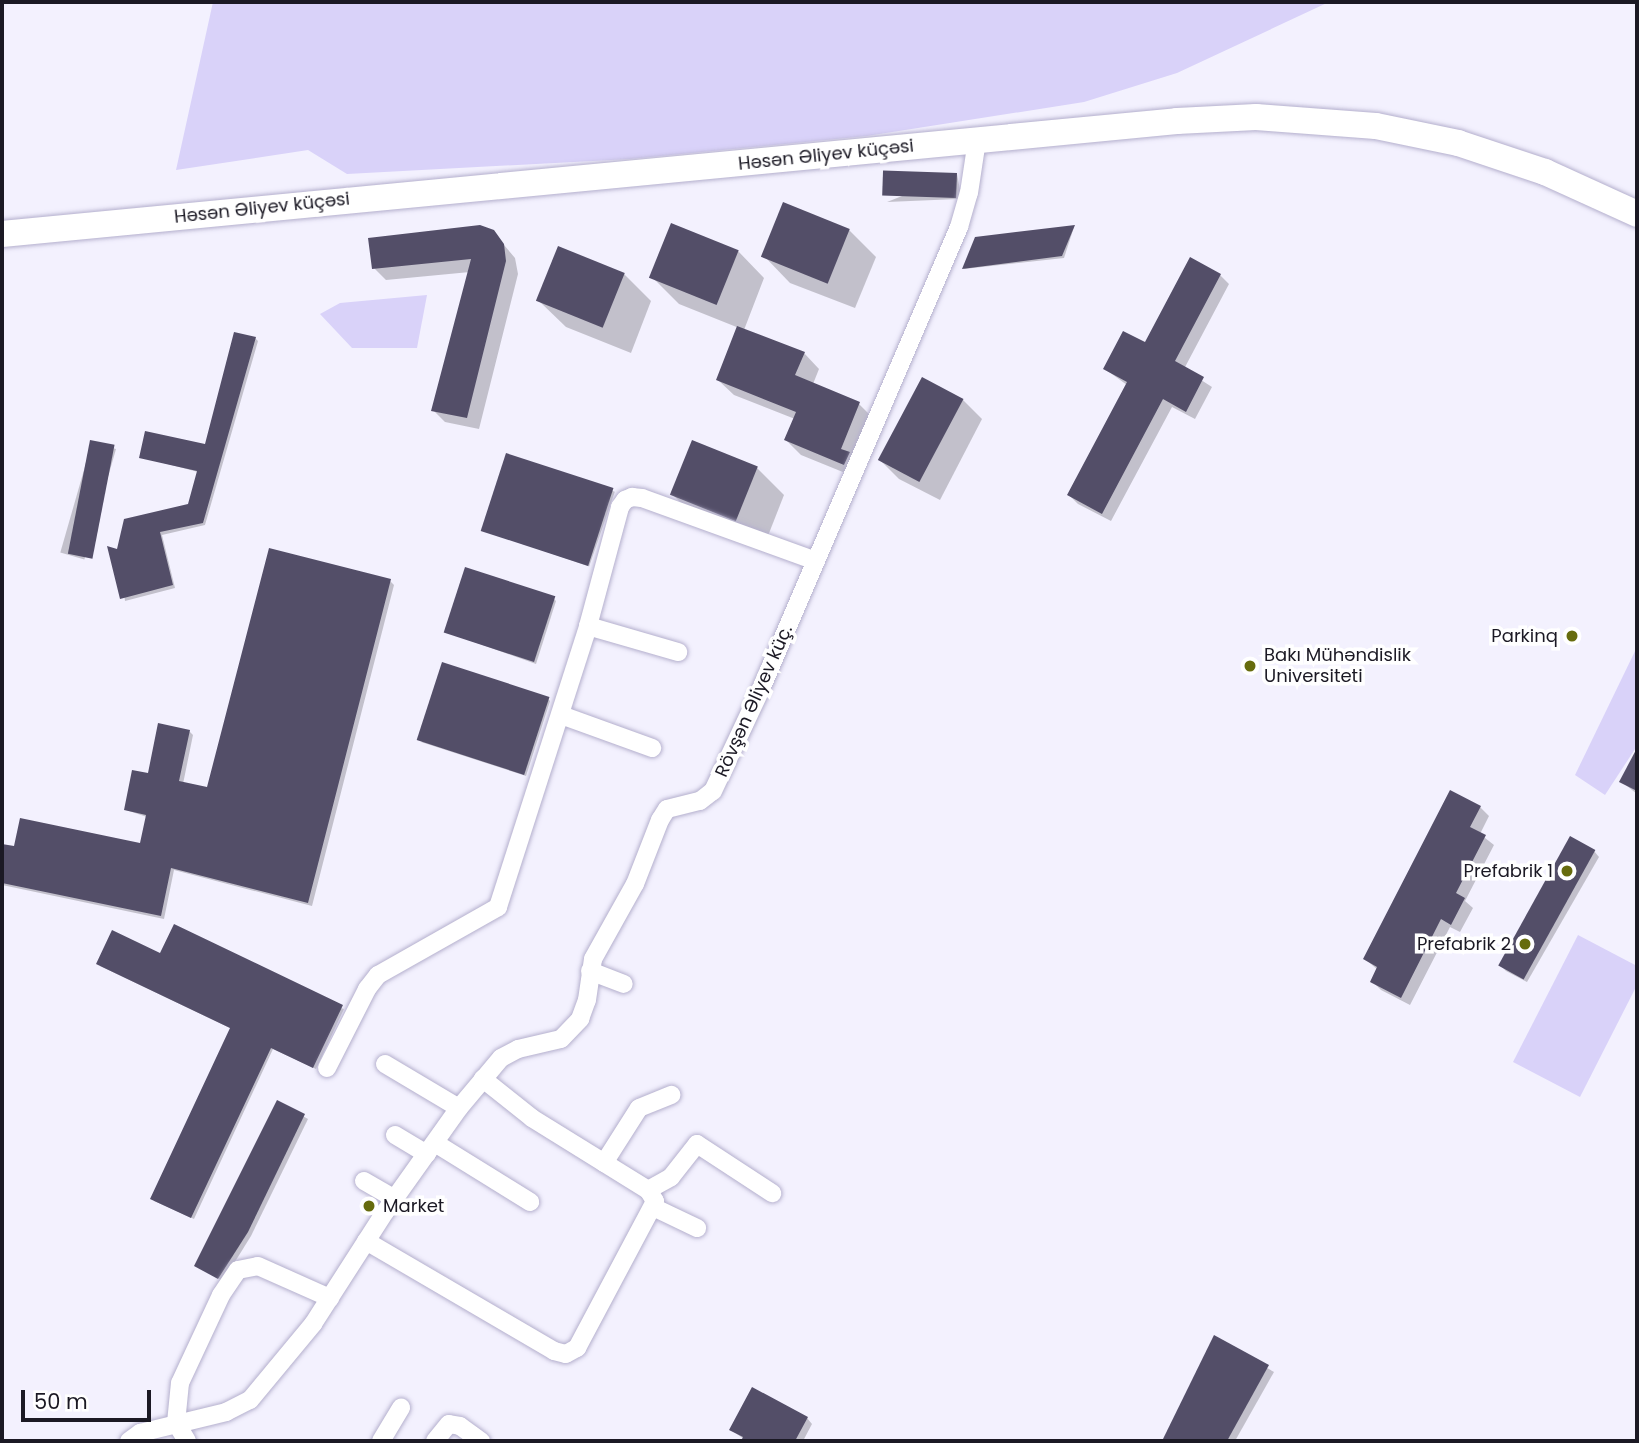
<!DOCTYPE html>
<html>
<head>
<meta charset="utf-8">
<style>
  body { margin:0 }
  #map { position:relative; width:1639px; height:1443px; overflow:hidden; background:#f3f1fe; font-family:Poppins,sans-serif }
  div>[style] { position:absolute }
  .green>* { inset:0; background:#d9d2f9 }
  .shadow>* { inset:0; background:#0003; transform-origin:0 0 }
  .building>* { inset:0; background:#534e68; transform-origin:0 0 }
  .roads { filter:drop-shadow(0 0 2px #b4afcd) drop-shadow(0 0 2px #b4afcd) }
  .street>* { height:18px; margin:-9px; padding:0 9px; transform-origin:9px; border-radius:9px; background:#fff }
  .secondary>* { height:26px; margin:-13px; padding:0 13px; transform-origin:13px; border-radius:13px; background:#fff }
  .dots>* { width:19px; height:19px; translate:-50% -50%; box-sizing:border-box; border:4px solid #fff; border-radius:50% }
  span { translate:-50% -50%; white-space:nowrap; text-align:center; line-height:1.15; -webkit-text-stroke:7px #fff; paint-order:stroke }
  .street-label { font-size:18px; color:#1b1924 }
  .poi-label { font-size:18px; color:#1b1924 }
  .right { translate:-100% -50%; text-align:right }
  .left { translate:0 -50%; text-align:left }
  .frame { position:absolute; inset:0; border:4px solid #1b1924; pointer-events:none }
  .scale { position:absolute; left:21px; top:1390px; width:130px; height:32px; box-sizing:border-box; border:4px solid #1b1924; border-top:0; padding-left:9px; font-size:21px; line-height:24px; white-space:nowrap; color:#1b1924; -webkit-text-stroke:5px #fff; paint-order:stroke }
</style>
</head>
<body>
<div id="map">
  <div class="green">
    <i style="clip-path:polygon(213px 2px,1329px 2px,1177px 73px,1084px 102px,867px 136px,630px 159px,347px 174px,308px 150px,176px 170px)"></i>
    <i style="clip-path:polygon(427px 295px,417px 348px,352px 348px,320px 314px,340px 303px)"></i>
    <i style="clip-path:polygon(1637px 647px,1637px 746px,1605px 795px,1575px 775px)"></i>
    <i style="clip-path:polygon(1578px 935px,1637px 966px,1637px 985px,1580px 1097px,1513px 1062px)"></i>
  </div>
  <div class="shadow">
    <i style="clip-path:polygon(957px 174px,960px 190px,958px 199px,887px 202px)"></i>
    <i style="clip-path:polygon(1074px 227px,1064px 258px,964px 269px,976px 238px)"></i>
    <i style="clip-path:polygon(849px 230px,876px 257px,855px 308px,790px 283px,764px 256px)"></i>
    <i style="clip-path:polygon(493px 232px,515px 258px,518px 274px,479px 429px,445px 422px,433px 410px,470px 272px,386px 280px,374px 268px)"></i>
    <i style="clip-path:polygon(559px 249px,624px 274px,651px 301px,631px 353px,566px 327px,539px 301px)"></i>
    <i style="clip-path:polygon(738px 251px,764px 278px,744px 330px,804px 353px,819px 369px,813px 384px,859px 404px,874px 419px,860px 479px,801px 455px,786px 440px,795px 419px,734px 395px,718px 380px,739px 328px,679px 304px,652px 277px)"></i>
    <i style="clip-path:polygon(1220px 275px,1229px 284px,1184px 369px,1212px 387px,1195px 419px,1172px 407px,1111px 521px,1078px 504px,1069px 495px,1127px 385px,1105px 369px,1146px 345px)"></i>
    <i style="clip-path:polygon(255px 338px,258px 341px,205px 525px,162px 535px,175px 588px,125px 601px,118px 551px,190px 505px,198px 472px,141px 457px,207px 446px)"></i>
    <i style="clip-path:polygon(923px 379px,963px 400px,982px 419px,940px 500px,899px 479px,881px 461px)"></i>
    <i style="left:92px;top:442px;width:25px;height:115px;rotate:16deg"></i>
    <i style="left:508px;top:455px;width:113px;height:79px;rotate:19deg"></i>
    <i style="clip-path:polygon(757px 468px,784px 495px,764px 546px,699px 521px,672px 494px)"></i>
    <i style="clip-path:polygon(390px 581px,394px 585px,312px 906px,174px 870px,164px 919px,2px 885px,2px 845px,16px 848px,141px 845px,147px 817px,126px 810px,149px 775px,189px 731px,193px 735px,183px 784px,209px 789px)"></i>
    <i style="clip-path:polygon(554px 599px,556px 601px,536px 664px,446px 632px)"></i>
    <i style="clip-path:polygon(548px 699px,550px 701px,526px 776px,421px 742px)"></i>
    <i style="clip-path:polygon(1637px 752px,1637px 794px,1622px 782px)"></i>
    <i style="clip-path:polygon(1480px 807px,1489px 816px,1480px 834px,1494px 845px,1465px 901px,1473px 908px,1460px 932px,1450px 927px,1410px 1005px,1381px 990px,1372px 981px,1378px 970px,1365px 959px)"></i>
    <i style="clip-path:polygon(1594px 851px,1599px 857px,1527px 982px,1506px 971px,1500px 965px)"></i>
    <i style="clip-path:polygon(161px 955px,344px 1009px,316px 1069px,273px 1049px,194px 1219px,154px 1201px,232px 1029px,100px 966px)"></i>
    <i style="clip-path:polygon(278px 1102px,308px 1119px,251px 1236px,223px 1281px,196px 1266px)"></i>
    <i style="clip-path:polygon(1215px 1338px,1274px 1372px,1235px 1441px,1164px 1441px)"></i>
    <i style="clip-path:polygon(807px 1418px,812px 1424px,803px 1441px,743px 1441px,744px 1439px,731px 1430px)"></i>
  </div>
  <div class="building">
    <i style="left:957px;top:173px;width:25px;height:74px;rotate:92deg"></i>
    <i style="left:783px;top:202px;width:72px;height:59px;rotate:22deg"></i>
    <i style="left:671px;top:223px;width:73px;height:59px;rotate:22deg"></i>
    <i style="clip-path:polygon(480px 225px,494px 230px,504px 244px,506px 261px,467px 418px,431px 411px,471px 259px,372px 269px,368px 238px)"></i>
    <i style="clip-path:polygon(1075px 225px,1062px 256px,962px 269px,975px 237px)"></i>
    <i style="left:558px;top:246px;width:72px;height:59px;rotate:22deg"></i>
    <i style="clip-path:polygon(1190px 257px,1221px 274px,1175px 361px,1204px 377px,1186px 412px,1163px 399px,1102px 514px,1067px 495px,1127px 382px,1103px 369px,1123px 331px,1145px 342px)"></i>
    <i style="clip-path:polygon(737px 326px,805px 352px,795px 375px,860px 402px,841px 449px,850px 452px,844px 465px,784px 440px,796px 412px,716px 380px)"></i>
    <i style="clip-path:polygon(234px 332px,256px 337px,203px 523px,160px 532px,173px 585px,120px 599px,107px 546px,117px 549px,124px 519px,188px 504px,197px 471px,139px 458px,145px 431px,205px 444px)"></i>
    <i style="left:922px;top:377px;width:47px;height:94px;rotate:28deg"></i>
    <i style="left:90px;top:440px;width:25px;height:116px;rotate:11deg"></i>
    <i style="left:692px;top:440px;width:71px;height:59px;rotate:22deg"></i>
    <i style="left:506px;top:453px;width:113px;height:82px;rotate:18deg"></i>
    <i style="clip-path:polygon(269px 548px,391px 579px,308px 903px,171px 868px,161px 916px,2px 883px,2px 844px,14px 846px,20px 818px,140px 843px,146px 815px,124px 810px,132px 770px,148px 773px,158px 723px,190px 730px,179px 781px,207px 787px)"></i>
    <i style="left:465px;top:567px;width:95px;height:69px;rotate:18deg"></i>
    <i style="left:442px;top:662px;width:113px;height:82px;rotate:18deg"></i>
    <i style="clip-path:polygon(1637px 748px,1637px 791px,1619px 782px)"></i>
    <i style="clip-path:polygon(1450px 790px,1481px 806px,1470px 827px,1486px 835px,1456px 893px,1465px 898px,1451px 925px,1441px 919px,1401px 998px,1370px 982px,1377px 967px,1363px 959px)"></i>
    <i style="left:1570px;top:836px;width:29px;height:148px;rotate:29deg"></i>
    <i style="clip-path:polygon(174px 924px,343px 1005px,313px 1068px,271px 1048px,191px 1218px,150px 1199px,230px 1028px,96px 964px,112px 930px,160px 953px)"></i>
    <i style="clip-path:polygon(277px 1100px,305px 1114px,248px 1232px,218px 1279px,194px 1266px)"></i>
    <i style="clip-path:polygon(1214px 1335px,1269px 1365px,1227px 1441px,1162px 1441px)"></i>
    <i style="clip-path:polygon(752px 1387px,808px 1417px,795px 1441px,741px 1441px,743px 1437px,729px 1430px)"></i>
  </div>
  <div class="roads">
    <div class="street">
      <i style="left:588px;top:626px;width:94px;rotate:16.1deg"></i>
      <i style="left:561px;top:715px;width:97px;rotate:19.9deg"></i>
      <i style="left:590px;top:971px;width:36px;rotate:21deg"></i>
      <i style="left:385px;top:1064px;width:86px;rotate:30.7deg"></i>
      <i style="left:327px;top:1068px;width:89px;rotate:-63.1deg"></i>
      <i style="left:367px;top:989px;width:18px;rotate:-52deg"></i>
      <i style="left:378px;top:975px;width:138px;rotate:-29.5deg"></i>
      <i style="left:498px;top:907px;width:295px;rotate:-72.2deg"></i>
      <i style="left:588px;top:626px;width:123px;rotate:-74.9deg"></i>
      <i style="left:620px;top:507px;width:9px;rotate:-54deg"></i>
      <i style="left:625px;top:500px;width:8px;rotate:-23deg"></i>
      <i style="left:632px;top:497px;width:10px;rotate:6deg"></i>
      <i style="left:642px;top:498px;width:185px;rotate:19.9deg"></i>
      <i style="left:395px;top:1135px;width:37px;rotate:31deg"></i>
      <i style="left:435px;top:1143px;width:112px;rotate:31.8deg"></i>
      <i style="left:604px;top:1163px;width:65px;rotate:-57.5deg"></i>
      <i style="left:639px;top:1108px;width:35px;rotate:-22deg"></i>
      <i style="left:364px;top:1181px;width:36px;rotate:30deg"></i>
      <i style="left:648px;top:1190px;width:26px;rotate:-29deg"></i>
      <i style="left:671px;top:1177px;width:42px;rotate:-51.8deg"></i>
      <i style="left:697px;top:1144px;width:90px;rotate:33.2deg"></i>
      <i style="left:653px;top:1207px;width:49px;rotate:25.5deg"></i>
      <i style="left:366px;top:1241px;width:218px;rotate:30.3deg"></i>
      <i style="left:554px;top:1351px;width:12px;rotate:14deg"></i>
      <i style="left:566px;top:1354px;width:13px;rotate:-29deg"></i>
      <i style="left:577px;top:1348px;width:166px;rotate:-62deg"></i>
      <i style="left:655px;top:1201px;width:13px;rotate:-122deg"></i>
      <i style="left:648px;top:1190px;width:137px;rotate:-148.2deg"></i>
      <i style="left:532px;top:1118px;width:63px;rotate:-141.5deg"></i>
      <i style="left:129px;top:1441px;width:14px;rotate:-36deg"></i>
      <i style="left:140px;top:1433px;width:89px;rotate:-13.7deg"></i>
      <i style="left:226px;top:1412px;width:27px;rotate:-27deg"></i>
      <i style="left:250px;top:1400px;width:99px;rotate:-50.3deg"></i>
      <i style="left:313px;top:1324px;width:133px;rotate:-57.3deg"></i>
      <i style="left:385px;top:1212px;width:128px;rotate:-54.6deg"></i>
      <i style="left:459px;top:1108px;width:65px;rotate:-50deg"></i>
      <i style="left:501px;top:1058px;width:19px;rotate:-28deg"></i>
      <i style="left:518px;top:1049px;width:44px;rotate:-13.1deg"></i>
      <i style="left:561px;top:1039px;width:28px;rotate:-46deg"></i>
      <i style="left:580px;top:1019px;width:20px;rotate:-70deg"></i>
      <i style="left:587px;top:1000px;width:41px;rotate:-81.7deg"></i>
      <i style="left:593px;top:959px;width:86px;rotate:-60.8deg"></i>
      <i style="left:635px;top:884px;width:69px;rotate:-68.7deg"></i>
      <i style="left:660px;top:820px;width:13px;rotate:-58deg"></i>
      <i style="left:667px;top:809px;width:34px;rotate:-14deg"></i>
      <i style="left:700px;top:801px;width:16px;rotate:-38deg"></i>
      <i style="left:713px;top:791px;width:113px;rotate:-64.8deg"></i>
      <i style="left:761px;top:689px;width:503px;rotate:-66.8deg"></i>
      <i style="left:959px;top:227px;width:35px;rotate:-74deg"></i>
      <i style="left:969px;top:193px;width:54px;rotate:-81.4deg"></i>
      <i style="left:187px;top:1441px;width:21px;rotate:-121deg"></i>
      <i style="left:176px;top:1423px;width:40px;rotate:-84.3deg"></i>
      <i style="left:180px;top:1383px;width:97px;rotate:-65deg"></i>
      <i style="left:221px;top:1295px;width:30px;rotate:-56deg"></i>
      <i style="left:238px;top:1270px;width:20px;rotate:-11deg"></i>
      <i style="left:258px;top:1266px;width:79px;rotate:24deg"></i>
      <i style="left:381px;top:1441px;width:39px;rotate:-59deg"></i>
      <i style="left:435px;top:1441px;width:22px;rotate:-51deg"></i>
      <i style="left:449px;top:1424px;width:11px;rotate:10deg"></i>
      <i style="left:460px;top:1426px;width:26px;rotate:36deg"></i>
    </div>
    <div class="secondary">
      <i style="left:2px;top:234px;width:1180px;rotate:-5.49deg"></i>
      <i style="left:1177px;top:121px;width:79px;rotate:-2.9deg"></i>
      <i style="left:1256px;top:117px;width:120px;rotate:4.3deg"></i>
      <i style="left:1376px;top:126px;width:84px;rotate:11.7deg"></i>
      <i style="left:1458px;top:143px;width:92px;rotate:18.4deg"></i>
      <i style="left:1545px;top:172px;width:101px;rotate:24.5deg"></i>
    </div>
  </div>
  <div class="dots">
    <i style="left:1572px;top:636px;background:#666b0d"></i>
    <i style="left:1250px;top:666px;background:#666b0d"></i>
    <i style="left:1567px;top:871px;background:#666b0d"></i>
    <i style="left:1525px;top:944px;background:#666b0d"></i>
    <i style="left:369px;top:1206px;background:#666b0d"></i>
  </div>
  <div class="street-label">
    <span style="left:826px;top:155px;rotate:-6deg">Həsən Əliyev küçəsi</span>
    <span style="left:262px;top:208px;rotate:-6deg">Həsən Əliyev küçəsi</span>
    <span style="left:754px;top:701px;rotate:-66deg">Rövşən Əliyev küç.</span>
  </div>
  <div class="poi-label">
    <span class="right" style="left:1558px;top:636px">Parkinq</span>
    <span class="left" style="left:1264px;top:666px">Bakı Mühəndislik<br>Universiteti</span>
    <span class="right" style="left:1553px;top:871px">Prefabrik 1</span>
    <span class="right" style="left:1511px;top:944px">Prefabrik 2</span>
    <span class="left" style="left:383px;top:1206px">Market</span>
  </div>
  <div class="frame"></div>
  <div class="scale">50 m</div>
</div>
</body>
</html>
